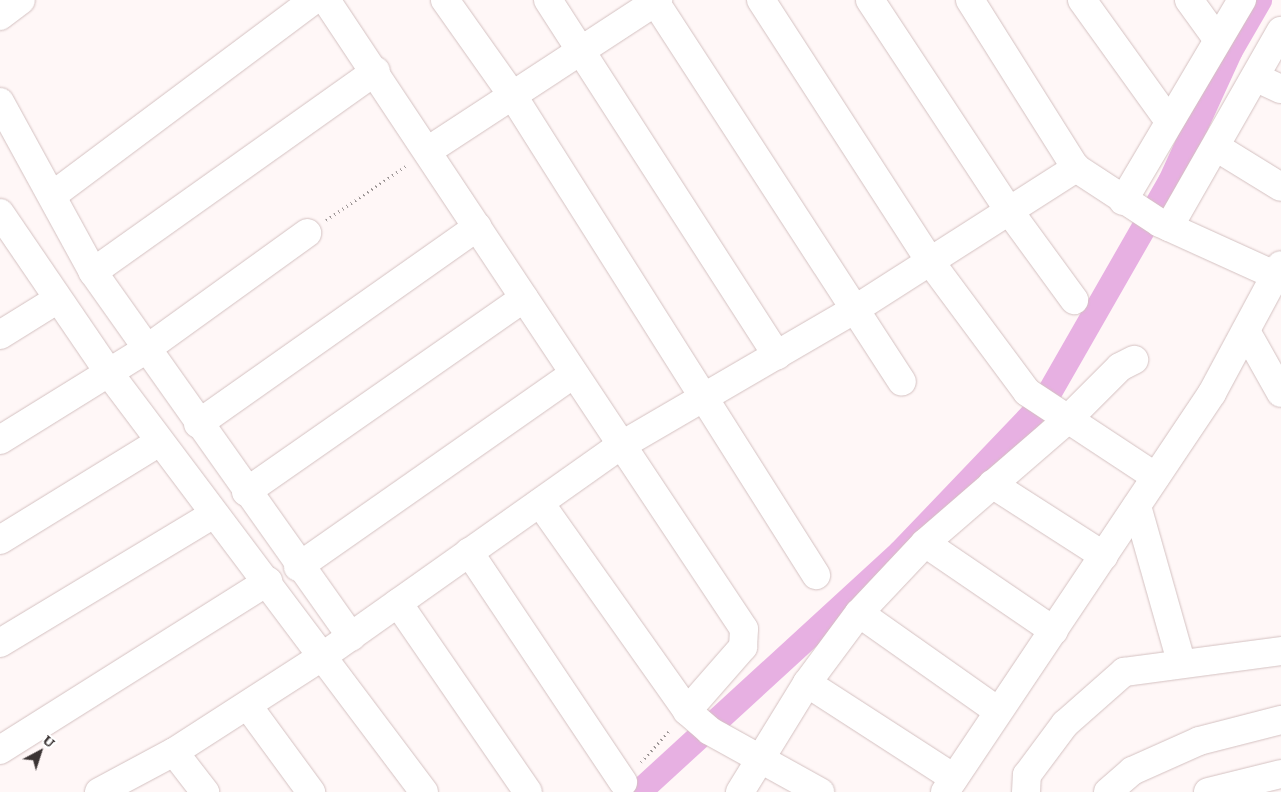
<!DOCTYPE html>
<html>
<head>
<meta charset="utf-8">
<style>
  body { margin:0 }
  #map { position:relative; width:1281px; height:792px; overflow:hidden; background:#fff7f7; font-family:Literata,serif }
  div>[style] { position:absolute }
  .canal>* { height:25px; margin:-12.5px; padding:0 12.5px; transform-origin:12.5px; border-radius:12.5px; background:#e7b0e2 }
  .path>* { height:3px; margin-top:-1.5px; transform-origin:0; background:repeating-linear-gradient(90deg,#9e9797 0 1px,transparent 0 5px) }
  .roads { filter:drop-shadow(0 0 1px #d4c1c1) drop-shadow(0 0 1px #d4c1c1) }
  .minor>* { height:28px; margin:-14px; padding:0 14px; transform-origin:14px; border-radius:14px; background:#fff }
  span { translate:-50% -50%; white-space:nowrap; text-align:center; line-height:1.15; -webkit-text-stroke:4px #fff; paint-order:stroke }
  .north { position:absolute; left:15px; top:727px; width:50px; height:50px; -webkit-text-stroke:4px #fff; paint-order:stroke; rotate:40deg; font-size:14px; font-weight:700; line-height:20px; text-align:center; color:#3b3434 }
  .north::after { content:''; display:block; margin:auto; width:18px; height:22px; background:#3b3434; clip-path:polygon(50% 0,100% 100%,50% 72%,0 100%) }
</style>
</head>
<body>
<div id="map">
  <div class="canal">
    <i style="left:1045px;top:399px;width:251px;rotate:-60.2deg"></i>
    <i style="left:1170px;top:181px;width:144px;rotate:-65.4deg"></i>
    <i style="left:1230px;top:50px;width:58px;rotate:-59.9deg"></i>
    <i style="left:638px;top:792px;width:355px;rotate:-42.5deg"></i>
    <i style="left:900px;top:552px;width:194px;rotate:-46.3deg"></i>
  </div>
  <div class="path">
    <i style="left:326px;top:220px;width:97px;rotate:-34deg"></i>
    <i style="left:641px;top:762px;width:43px;rotate:-47.8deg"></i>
  </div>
  <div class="roads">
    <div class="minor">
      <i style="left:326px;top:0;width:755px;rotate:56.39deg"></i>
      <i style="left:744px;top:629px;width:18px;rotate:93deg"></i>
      <i style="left:743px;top:647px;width:85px;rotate:131.2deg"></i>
      <i style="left:445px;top:0;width:118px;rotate:54.7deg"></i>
      <i style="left:513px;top:96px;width:567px;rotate:57.68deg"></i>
      <i style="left:548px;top:0;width:423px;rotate:57.2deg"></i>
      <i style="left:654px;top:0;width:455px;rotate:57deg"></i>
      <i style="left:761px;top:0;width:310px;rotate:57.1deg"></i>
      <i style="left:929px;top:260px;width:164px;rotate:53.4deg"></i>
      <i style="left:1027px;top:392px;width:154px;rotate:33.4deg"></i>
      <i style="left:870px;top:0;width:249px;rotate:56.6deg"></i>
      <i style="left:1007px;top:208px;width:114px;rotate:53.9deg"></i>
      <i style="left:970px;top:0;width:199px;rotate:57.8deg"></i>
      <i style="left:1076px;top:168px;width:100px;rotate:33.2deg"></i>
      <i style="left:1160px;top:223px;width:133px;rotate:24.4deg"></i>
      <i style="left:1082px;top:0;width:149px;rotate:54.3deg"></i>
      <i style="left:1189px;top:0;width:49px;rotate:54.1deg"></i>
      <i style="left:0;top:16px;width:26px;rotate:-37deg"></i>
      <i style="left:1257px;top:78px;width:26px;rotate:25deg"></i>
      <i style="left:0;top:102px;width:194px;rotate:61.3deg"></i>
      <i style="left:93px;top:272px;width:447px;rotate:54.7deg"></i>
      <i style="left:1216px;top:147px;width:76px;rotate:31.6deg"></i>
      <i style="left:429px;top:150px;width:274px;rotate:-33.2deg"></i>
      <i style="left:53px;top:195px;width:326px;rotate:-36.8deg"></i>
      <i style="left:1123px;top:201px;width:234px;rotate:-59.4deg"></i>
      <i style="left:0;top:213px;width:194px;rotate:55.7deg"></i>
      <i style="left:109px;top:373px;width:524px;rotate:53.06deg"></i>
      <i style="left:1169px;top:227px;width:226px;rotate:-60.3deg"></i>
      <i style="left:93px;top:272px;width:347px;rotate:-35.4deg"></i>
      <i style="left:1246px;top:331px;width:71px;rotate:60.6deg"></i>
      <i style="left:0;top:335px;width:68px;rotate:-31.8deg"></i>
      <i style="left:198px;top:424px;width:342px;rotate:-35.2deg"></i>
      <i style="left:0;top:440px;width:171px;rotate:-31.8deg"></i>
      <i style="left:145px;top:350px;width:200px;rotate:-35.8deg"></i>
      <i style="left:992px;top:484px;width:133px;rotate:32.7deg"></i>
      <i style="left:246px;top:492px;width:339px;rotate:-34.9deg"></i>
      <i style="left:540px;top:503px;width:255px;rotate:54.7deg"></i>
      <i style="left:687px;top:711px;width:30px;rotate:41deg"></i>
      <i style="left:710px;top:731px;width:126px;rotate:29deg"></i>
      <i style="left:1137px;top:506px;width:162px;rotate:74.2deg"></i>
      <i style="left:0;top:540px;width:187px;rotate:-31.6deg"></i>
      <i style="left:925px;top:543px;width:156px;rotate:34.3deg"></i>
      <i style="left:469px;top:552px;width:277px;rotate:56.2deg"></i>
      <i style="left:298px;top:567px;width:335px;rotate:-35deg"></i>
      <i style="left:398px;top:603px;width:229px;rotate:55.5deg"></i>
      <i style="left:859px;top:613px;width:170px;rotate:35.2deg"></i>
      <i style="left:0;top:643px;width:250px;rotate:-31.1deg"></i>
      <i style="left:807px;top:683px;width:175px;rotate:32.9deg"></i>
      <i style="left:248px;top:706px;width:107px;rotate:53.8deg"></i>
      <i style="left:0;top:750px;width:317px;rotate:-32.2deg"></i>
      <i style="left:174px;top:752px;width:51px;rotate:52.2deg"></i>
      <i style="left:99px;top:792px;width:85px;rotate:-28.1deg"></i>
      <i style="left:174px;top:752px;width:177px;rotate:-32.8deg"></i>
      <i style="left:323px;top:656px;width:364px;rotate:-35.3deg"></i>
      <i style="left:620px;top:446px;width:271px;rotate:-30.2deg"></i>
      <i style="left:854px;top:310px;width:264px;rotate:-32.6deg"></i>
      <i style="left:740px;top:792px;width:128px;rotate:-58.4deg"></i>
      <i style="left:807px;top:683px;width:87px;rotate:-53.4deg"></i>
      <i style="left:859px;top:613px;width:96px;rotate:-46.7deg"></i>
      <i style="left:925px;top:543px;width:186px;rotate:-40.9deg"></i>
      <i style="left:1066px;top:421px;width:76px;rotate:-45deg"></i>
      <i style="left:1120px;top:367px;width:16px;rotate:-27deg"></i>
      <i style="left:945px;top:792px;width:480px;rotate:-56.2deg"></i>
      <i style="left:1212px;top:393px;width:145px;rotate:-61.7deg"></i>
      <i style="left:1026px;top:792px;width:17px;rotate:-87deg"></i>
      <i style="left:1027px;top:775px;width:64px;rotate:-53.3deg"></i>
      <i style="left:1065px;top:724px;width:79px;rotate:-41.4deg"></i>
      <i style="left:1124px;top:672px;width:158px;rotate:-7.6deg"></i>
      <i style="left:1108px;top:792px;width:32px;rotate:-41deg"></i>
      <i style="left:1132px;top:771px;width:73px;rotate:-24.1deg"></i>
      <i style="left:1199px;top:741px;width:85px;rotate:-14.4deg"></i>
      <i style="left:1208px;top:792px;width:75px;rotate:-13.9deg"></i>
    </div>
  </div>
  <div class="north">U</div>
</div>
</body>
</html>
